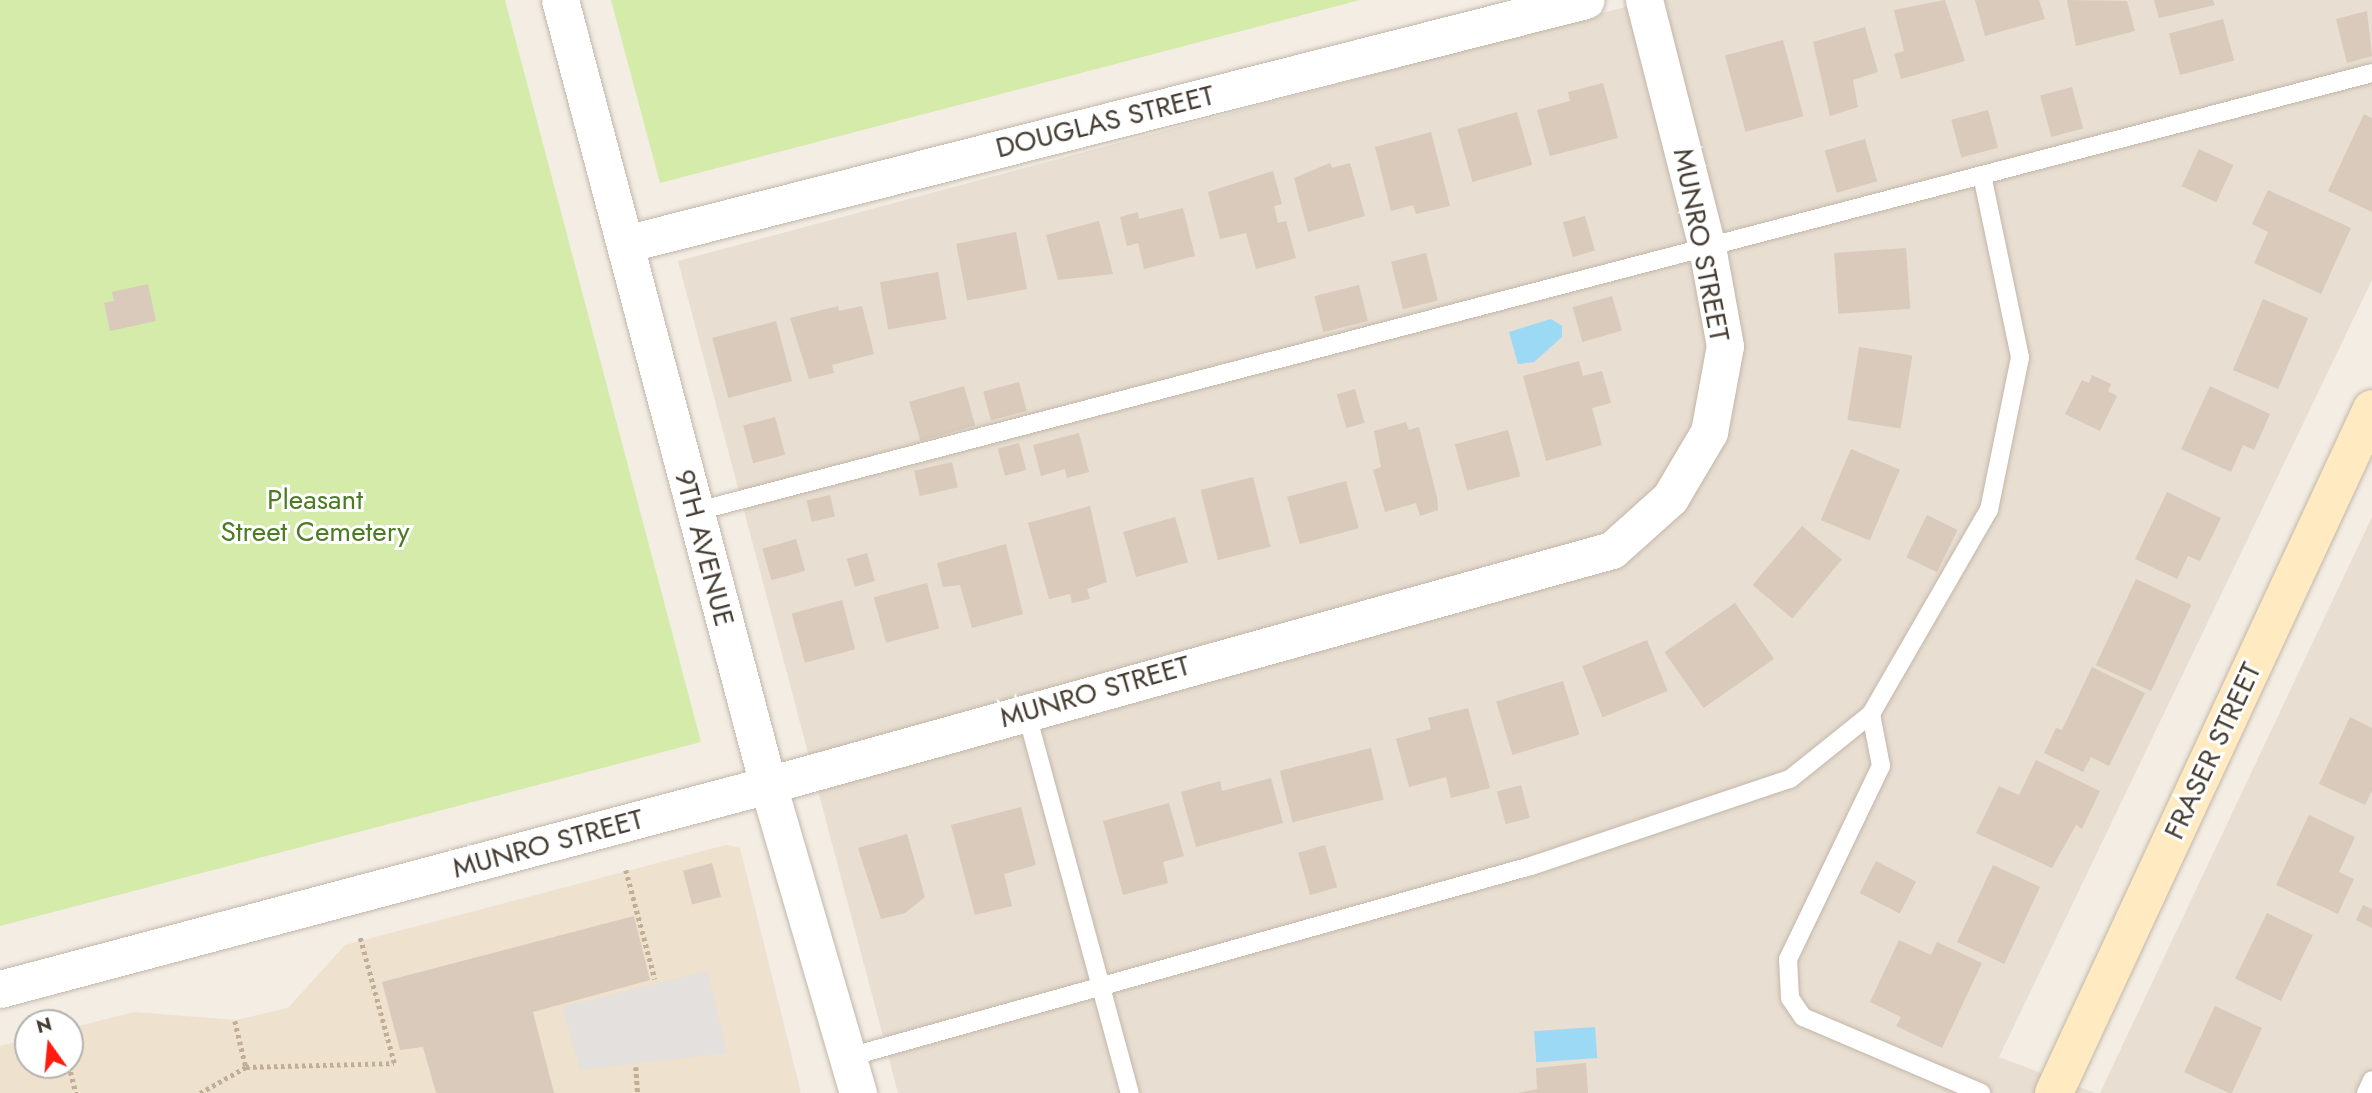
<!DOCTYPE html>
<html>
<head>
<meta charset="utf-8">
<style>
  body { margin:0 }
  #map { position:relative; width:2372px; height:1093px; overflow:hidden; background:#f3ede4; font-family:Jost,sans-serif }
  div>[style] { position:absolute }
  .residential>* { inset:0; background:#e8ded1 }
  .education>* { inset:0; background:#eee1cd }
  .green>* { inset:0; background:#d4eba9 }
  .parking>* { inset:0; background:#e3e0dd }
  .water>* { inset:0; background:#9bd9f5; transform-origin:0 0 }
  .building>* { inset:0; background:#d9cabb; transform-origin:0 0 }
  .path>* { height:4.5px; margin-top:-2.25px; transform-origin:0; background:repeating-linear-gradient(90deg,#c2ae96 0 3.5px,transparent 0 7px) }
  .roads { filter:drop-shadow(0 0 2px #c2b7a9) drop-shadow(0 0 2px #c2b7a9) }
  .lane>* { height:18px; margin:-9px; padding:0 9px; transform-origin:9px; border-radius:9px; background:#fff }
  .street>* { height:37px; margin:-18.5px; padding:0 18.5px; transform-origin:18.5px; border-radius:18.5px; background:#fff }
  .secondary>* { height:38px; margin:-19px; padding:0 19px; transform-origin:19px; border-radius:19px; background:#ffeac2 }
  span { translate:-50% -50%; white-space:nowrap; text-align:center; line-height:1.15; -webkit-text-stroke:6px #fff; paint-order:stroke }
  .street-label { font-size:28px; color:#463d33 }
  .park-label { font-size:28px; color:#4d7b23 }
  .north { position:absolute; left:14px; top:1009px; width:70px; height:70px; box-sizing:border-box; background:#fff; border:2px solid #b5b1ad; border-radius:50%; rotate:345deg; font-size:19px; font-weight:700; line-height:28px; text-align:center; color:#463d33 }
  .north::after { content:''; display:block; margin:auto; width:24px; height:32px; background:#ff1b0f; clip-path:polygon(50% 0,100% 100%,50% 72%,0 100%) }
</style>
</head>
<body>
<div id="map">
  <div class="residential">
    <i style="clip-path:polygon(1651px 0,2372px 0,2372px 280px,1999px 1057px,2095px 1093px,898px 1093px,678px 261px)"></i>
    <i style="clip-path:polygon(2372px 517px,2372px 1093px,2100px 1093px)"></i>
  </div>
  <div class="education">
    <i style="clip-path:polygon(726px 845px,740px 848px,801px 1093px,0 1093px,0 1046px,28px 1039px,28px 1065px,70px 1065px,70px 1028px,134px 1012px,236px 1020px,288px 1008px,345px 945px)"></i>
  </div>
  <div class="green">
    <i style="clip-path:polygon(0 0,505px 0,701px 742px,0 926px)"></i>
    <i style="clip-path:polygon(611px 0,1360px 0,660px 183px)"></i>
  </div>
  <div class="parking">
    <i style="clip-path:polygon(707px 971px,727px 1053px,580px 1070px,563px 1007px)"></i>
  </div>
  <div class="water">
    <i style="clip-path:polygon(1551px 319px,1562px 326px,1562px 337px,1534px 362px,1518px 364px,1509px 332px)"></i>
    <i style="left:1595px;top:1027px;width:31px;height:61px;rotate:86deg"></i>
  </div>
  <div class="building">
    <i style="clip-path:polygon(1945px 0,1965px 61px,1901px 79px,1894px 54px,1904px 51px,1894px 10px)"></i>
    <i style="clip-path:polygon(1975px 0,2039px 0,2045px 19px,1985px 36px)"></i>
    <i style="clip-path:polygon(2067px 0,2127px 1px,2135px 31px,2076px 46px)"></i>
    <i style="clip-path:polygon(2154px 0,2213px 0,2215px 5px,2159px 18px)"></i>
    <i style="clip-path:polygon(2367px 11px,2372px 56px,2347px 63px,2336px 19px)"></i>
    <i style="left:2223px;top:19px;width:43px;height:56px;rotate:75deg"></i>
    <i style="clip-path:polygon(1865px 27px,1878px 72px,1853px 80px,1858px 107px,1830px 116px,1813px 42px)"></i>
    <i style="left:1783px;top:40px;width:79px;height:60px;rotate:75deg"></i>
    <i style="clip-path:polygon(1603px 83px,1618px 138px,1550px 156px,1537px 110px,1570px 101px,1568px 92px)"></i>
    <i style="left:2072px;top:87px;width:43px;height:33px;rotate:75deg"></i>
    <i style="left:1988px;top:110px;width:39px;height:38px;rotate:75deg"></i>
    <i style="left:1517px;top:112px;width:55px;height:62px;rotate:74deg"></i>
    <i style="clip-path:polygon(2364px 114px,2372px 118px,2372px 212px,2328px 191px)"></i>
    <i style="clip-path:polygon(1431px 132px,1450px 206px,1416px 214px,1413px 205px,1391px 211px,1375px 147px)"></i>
    <i style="left:1865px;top:139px;width:44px;height:42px;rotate:74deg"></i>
    <i style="left:2199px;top:149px;width:38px;height:41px;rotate:25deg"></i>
    <i style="clip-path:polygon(1330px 163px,1332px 168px,1350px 163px,1365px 216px,1308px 232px,1294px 178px)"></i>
    <i style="clip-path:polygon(1273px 171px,1282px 204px,1274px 206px,1278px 223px,1286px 221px,1296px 258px,1256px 269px,1246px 233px,1220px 239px,1208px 192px)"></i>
    <i style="clip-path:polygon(2268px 190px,2351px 228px,2321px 294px,2254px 263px,2268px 232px,2252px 224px)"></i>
    <i style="clip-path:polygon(1183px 208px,1195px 256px,1144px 269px,1138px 243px,1127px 246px,1120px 217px,1138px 212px,1139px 219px)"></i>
    <i style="left:1585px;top:216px;width:36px;height:23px;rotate:74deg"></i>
    <i style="clip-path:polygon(1099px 221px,1113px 274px,1058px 280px,1046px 235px)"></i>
    <i style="left:1016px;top:232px;width:58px;height:61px;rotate:79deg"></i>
    <i style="left:1906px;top:248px;width:61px;height:72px;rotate:86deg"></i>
    <i style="left:1426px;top:253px;width:49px;height:36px;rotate:76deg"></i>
    <i style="left:938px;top:272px;width:48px;height:59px;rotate:80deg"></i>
    <i style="clip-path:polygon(148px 284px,156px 321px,110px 331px,104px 303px,114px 301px,112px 292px)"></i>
    <i style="left:1359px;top:285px;width:37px;height:46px;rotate:76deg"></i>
    <i style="left:1612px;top:296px;width:36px;height:41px;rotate:74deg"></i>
    <i style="left:2263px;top:299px;width:49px;height:77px;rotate:23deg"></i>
    <i style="clip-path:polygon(838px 306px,839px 311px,862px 306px,874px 354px,832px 365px,834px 373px,809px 379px,790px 318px)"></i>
    <i style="left:776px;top:321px;width:62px;height:66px;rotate:75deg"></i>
    <i style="left:1859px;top:347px;width:54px;height:74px;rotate:9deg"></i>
    <i style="clip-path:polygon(1579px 361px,1583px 376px,1602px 371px,1611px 403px,1592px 408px,1602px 445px,1546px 461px,1523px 376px)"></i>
    <i style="clip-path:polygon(2092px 375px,2111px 384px,2108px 391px,2117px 396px,2100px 431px,2065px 414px,2082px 380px,2089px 383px)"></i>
    <i style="left:1019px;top:382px;width:30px;height:37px;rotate:75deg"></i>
    <i style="left:964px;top:386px;width:41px;height:57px;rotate:74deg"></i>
    <i style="clip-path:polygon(2210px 386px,2270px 414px,2254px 450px,2243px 445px,2231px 472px,2181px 449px)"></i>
    <i style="left:1355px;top:389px;width:35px;height:19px;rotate:74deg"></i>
    <i style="left:775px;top:417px;width:39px;height:33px;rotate:75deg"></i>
    <i style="clip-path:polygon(1406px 422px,1409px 430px,1419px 427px,1437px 497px,1438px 510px,1420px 516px,1416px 503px,1385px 512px,1373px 470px,1381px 467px,1374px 431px)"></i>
    <i style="left:1508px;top:430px;width:48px;height:55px;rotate:75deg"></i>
    <i style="clip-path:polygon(1079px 433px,1089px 472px,1067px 478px,1065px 469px,1041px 476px,1033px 445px)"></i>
    <i style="left:1019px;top:443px;width:28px;height:22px;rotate:75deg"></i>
    <i style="left:1851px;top:449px;width:53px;height:77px;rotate:23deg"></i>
    <i style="left:952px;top:462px;width:26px;height:39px;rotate:77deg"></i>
    <i style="left:1253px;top:477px;width:72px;height:54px;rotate:76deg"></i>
    <i style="left:1346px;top:481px;width:49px;height:61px;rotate:75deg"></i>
    <i style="clip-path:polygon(2167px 492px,2221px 518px,2200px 561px,2188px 556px,2177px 579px,2135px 559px)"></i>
    <i style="left:830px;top:495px;width:22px;height:24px;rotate:77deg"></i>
    <i style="clip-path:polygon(1090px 506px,1107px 582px,1087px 589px,1090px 599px,1072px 603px,1070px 594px,1049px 599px,1028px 523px)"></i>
    <i style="left:1927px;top:515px;width:34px;height:47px;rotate:26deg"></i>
    <i style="left:1175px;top:517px;width:47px;height:54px;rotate:74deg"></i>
    <i style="left:1802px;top:526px;width:52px;height:77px;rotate:40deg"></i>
    <i style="left:796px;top:539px;width:33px;height:35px;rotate:74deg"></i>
    <i style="clip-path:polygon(1006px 544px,1023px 614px,972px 628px,960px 585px,943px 587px,937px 563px)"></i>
    <i style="left:867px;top:553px;width:29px;height:21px;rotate:74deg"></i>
    <i style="left:2136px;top:579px;width:61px;height:95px;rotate:25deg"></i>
    <i style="left:927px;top:583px;width:47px;height:55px;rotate:75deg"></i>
    <i style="left:842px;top:600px;width:51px;height:52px;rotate:75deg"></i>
    <i style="left:1735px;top:603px;width:68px;height:86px;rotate:55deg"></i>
    <i style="left:1647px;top:640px;width:55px;height:70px;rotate:68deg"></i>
    <i style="clip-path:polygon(2092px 667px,2145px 693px,2109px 766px,2091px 757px,2083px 772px,2044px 753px,2056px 728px,2062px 730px)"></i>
    <i style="left:1563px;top:681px;width:56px;height:70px;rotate:73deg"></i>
    <i style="clip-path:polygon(1468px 708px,1490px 788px,1451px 798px,1446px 777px,1409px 787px,1396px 739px,1431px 729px,1428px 718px)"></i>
    <i style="clip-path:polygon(2350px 717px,2372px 728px,2372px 791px,2365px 805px,2319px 784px)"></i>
    <i style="left:1371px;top:748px;width:53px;height:94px;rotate:76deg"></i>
    <i style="clip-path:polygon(2036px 760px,2100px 791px,2082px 829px,2076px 825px,2052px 868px,1976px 833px,1999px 786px,2019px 795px)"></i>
    <i style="clip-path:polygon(1271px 778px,1283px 823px,1196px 847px,1181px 792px,1220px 781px,1222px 791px)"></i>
    <i style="left:1521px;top:785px;width:34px;height:25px;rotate:75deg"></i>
    <i style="clip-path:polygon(1169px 803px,1184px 856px,1163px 862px,1168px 883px,1123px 895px,1103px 821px)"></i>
    <i style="clip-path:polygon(1021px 807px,1036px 865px,1004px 874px,1012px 906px,975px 915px,951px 825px)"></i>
    <i style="clip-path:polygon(2309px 815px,2355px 837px,2339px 872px,2354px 879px,2338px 914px,2276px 885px)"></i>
    <i style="clip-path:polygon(907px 834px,925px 897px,905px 913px,881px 919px,858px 848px)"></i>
    <i style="left:1325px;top:845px;width:44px;height:28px;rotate:74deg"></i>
    <i style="left:1876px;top:861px;width:45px;height:36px;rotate:27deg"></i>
    <i style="left:712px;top:863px;width:35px;height:30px;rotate:75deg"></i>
    <i style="left:1993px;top:865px;width:52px;height:85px;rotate:25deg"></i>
    <i style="clip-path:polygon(2363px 905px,2372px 909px,2372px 928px,2356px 920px)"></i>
    <i style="left:2267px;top:913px;width:51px;height:73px;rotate:26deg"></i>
    <i style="clip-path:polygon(634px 916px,650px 980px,533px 1012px,554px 1093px,436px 1093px,423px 1047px,400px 1050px,382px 982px)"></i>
    <i style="clip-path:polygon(1899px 940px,1931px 955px,1937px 942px,1982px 963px,1942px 1048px,1896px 1026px,1901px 1017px,1870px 1002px)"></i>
    <i style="left:2215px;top:1006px;width:52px;height:73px;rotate:25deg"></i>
    <i style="clip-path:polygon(1586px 1063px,1588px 1093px,1518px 1093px,1537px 1089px,1536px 1068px)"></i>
  </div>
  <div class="path">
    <i style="left:626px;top:870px;width:113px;rotate:75.1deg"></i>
    <i style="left:235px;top:1021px;width:47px;rotate:76.6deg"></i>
    <i style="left:69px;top:1065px;width:29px;rotate:76deg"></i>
    <i style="left:636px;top:1067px;width:26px;rotate:86deg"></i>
    <i style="left:200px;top:1093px;width:53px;rotate:-29.5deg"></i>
    <i style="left:246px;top:1067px;width:148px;rotate:-1.5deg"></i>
    <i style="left:394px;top:1063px;width:130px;rotate:-105.2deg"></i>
  </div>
  <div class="roads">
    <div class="lane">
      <i style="left:694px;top:512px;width:1734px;rotate:-14.66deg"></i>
      <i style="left:1026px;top:711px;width:396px;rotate:74.8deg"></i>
      <i style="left:1871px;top:714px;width:53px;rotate:79.1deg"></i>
      <i style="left:1881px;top:766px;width:214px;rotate:115.7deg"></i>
      <i style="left:1788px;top:959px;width:39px;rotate:87deg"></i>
      <i style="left:1790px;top:998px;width:23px;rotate:56deg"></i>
      <i style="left:1803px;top:1017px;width:194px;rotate:23.1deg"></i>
      <i style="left:849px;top:1057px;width:708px;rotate:-15.65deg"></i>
      <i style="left:1531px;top:866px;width:273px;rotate:-18.6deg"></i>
      <i style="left:1790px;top:779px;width:104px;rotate:-38.7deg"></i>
      <i style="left:1871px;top:714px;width:236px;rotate:-60deg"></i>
      <i style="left:1989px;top:510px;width:156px;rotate:-78.5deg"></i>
      <i style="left:2020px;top:357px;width:186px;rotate:-101.8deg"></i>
      <i style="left:2366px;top:1093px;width:14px;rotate:-65deg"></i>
    </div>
    <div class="street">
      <i style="left:560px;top:0;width:812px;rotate:75.16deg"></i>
      <i style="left:768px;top:785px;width:321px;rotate:73.7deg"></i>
      <i style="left:625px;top:244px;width:991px;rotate:-14.25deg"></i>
      <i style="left:0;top:989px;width:795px;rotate:-14.88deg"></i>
      <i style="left:768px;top:785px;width:876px;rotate:-15.56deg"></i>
      <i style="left:1612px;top:550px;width:78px;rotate:-41.9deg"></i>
      <i style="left:1670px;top:498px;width:77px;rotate:-59.4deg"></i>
      <i style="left:1709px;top:432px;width:87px;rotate:-79.5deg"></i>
      <i style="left:1725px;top:346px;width:101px;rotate:-100.3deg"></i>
      <i style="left:1707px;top:247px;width:255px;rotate:-104.3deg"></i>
    </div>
    <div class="secondary">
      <i style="left:2054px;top:1093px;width:754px;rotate:-65.07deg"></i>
    </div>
  </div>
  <div class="street-label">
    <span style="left:1105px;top:122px;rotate:-14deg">DOUGLAS STREET</span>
    <span style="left:1701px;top:245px;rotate:79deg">MUNRO STREET</span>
    <span style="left:704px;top:548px;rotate:75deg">9TH AVENUE</span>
    <span style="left:1095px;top:692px;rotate:-16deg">MUNRO STREET</span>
    <span style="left:2213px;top:751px;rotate:-65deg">FRASER STREET</span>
    <span style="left:548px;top:844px;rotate:-15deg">MUNRO STREET</span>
  </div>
  <div class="park-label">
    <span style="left:315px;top:516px">Pleasant<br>Street Cemetery</span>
  </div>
  <div class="north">N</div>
</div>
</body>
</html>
